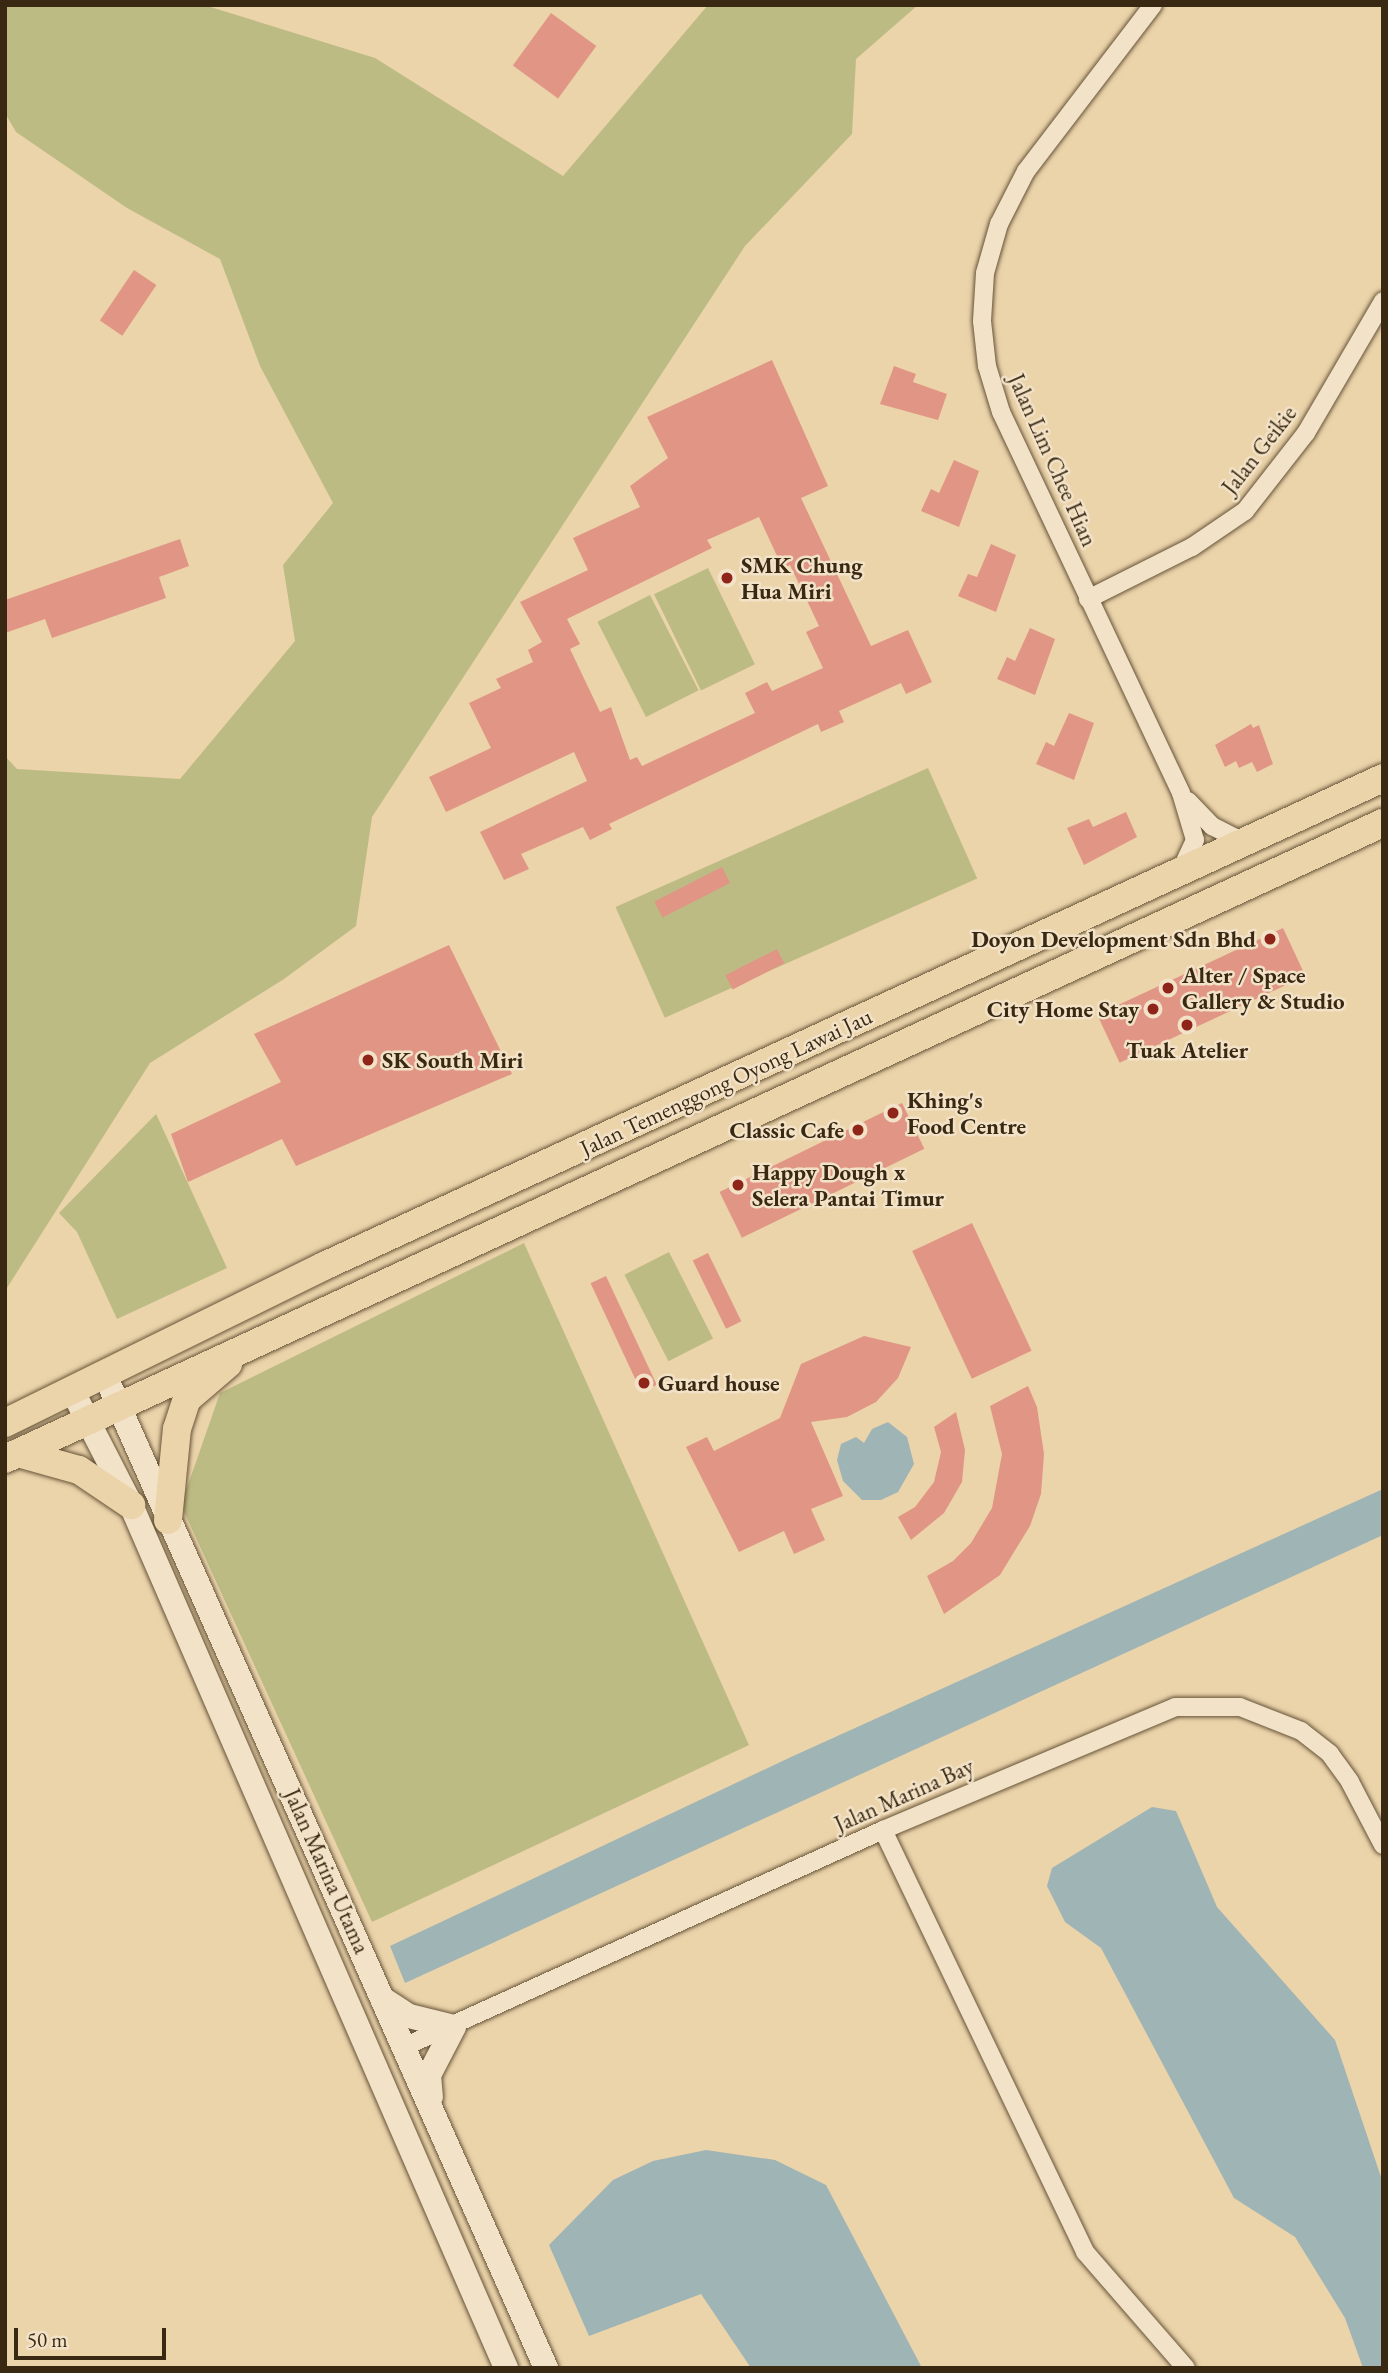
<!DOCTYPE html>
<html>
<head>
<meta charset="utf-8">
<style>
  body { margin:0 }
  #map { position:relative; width:1388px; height:2373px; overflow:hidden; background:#ebd3aa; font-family:"EB Garamond",serif }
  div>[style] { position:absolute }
  .green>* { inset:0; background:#bdbb84; transform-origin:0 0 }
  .water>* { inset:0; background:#9fb4b5 }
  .building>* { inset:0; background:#e19685; transform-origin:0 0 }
  .roads { filter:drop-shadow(0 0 2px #665438) drop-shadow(0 0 2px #665438) }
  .minor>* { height:18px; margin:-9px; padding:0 9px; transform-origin:9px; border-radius:9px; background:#f2e2c8 }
  .secondary>* { height:24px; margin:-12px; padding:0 12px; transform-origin:12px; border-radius:12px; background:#f2e2c8 }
  .primary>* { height:28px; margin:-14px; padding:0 14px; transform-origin:14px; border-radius:14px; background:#ebd3aa }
  .dots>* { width:19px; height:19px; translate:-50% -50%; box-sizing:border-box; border:4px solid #f2e2c8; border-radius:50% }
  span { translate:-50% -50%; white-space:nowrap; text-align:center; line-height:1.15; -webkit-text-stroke:5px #f2e2c8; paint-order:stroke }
  .street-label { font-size:23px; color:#3a2912 }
  .poi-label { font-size:23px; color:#3a2912; font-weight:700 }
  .left { translate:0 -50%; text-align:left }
  .right { translate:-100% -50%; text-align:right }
  .frame { position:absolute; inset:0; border:7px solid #3a2912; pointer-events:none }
  .scale { position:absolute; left:14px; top:2328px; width:152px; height:32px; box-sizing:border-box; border:4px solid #3a2912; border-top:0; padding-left:9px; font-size:21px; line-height:24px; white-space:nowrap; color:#3a2912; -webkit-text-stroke:5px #f2e2c8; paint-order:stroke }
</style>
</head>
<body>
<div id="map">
  <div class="green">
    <i style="clip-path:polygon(5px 5px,204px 5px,375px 58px,563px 176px,708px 5px,918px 5px,856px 59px,852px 134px,745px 246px,372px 817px,356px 926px,284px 979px,150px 1063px,5px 1291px,5px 756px,17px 769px,180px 779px,295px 641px,283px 565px,333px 503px,260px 366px,220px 259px,127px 208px,16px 132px,5px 113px)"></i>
    <i style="left:708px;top:568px;width:107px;height:60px;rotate:64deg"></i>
    <i style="left:650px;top:595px;width:107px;height:59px;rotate:63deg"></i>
    <i style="left:928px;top:768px;width:121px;height:342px;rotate:66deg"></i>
    <i style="clip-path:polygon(156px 1114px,227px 1268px,117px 1319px,77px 1232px,59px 1213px)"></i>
    <i style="clip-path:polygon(524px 1243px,749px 1745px,372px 1922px,181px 1505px,220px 1393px)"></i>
    <i style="left:669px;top:1252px;width:97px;height:50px;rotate:63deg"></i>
  </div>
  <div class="water">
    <i style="clip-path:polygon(888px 1422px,907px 1437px,914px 1464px,898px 1492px,881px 1500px,862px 1500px,843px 1481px,837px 1460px,841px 1444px,856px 1437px,864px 1443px,872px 1429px)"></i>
    <i style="clip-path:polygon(1383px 1489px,1383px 1535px,405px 1983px,390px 1946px,791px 1757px)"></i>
    <i style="clip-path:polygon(1152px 1807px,1176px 1811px,1217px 1907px,1335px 2040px,1383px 2183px,1383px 2368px,1363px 2368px,1345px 2318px,1295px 2237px,1234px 2198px,1101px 1948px,1065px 1922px,1047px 1886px,1052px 1868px)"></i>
    <i style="clip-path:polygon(706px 2150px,775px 2160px,826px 2185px,922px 2368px,751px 2368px,701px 2294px,589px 2336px,549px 2245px,613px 2180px,653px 2161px)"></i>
  </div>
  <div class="building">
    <i style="left:551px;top:13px;width:56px;height:65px;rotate:36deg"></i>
    <i style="left:134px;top:270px;width:27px;height:61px;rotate:34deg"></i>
    <i style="clip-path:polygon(evenodd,772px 360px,828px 486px,801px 498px,871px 646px,908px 630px,932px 682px,906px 694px,901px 683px,839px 711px,844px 722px,821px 732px,818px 724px,609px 824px,612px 829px,590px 840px,583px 827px,521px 854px,529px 869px,504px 880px,480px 832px,587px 781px,574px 752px,446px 812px,429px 777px,491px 748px,469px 703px,501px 688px,496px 679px,533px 662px,528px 650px,542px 642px,520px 602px,588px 570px,573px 538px,640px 507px,630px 486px,668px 458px,647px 417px,772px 360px,759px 517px,783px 569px,790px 565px,819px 626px,806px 632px,823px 668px,772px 691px,767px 682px,745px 693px,755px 713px,642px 766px,637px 757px,630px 760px,611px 707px,600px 712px,570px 649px,580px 644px,567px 619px,712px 548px,707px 540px,759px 517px)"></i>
    <i style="clip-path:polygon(894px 366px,916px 374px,913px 382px,947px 394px,938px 420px,880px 404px)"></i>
    <i style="clip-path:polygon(954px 460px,979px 471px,959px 527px,921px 511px,931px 489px,939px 493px)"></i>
    <i style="clip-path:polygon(180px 539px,189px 566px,159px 577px,166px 598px,52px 638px,45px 619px,5px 633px,5px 600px)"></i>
    <i style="clip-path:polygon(991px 544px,1016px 555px,996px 612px,958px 596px,968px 574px,977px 577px)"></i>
    <i style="clip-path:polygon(1030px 628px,1055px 639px,1035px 695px,997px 679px,1007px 657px,1015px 661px)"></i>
    <i style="clip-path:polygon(1069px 713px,1094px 723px,1074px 780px,1036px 764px,1046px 742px,1054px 746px)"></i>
    <i style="clip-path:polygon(1251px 724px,1253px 728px,1259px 725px,1273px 764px,1257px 772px,1252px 762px,1239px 768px,1236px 761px,1225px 767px,1215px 745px)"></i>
    <i style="clip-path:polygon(1126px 812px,1137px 837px,1084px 865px,1067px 828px,1089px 819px,1093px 827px)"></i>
    <i style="left:722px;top:867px;width:18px;height:76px;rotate:63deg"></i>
    <i style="left:1283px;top:928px;width:53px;height:205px;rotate:65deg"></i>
    <i style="clip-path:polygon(449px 945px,512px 1074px,296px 1166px,282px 1139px,188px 1182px,171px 1134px,281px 1082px,254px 1034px)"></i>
    <i style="left:777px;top:949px;width:16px;height:58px;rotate:63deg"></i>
    <i style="left:902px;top:1103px;width:51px;height:203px;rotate:64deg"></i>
    <i style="left:972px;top:1223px;width:141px;height:66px;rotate:65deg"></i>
    <i style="left:708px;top:1253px;width:76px;height:17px;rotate:64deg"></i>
    <i style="left:606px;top:1276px;width:120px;height:17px;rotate:65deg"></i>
    <i style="clip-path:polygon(864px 1336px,911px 1347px,898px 1378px,876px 1402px,847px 1417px,811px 1422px,843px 1496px,811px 1509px,825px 1540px,794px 1554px,784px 1531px,739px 1552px,686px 1447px,707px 1437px,714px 1451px,780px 1418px,801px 1364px)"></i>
    <i style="clip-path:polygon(1028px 1386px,1037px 1407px,1044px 1454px,1041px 1494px,1030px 1526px,1000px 1575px,944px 1614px,927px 1576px,953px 1561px,971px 1543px,992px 1508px,1002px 1454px,990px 1406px)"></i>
    <i style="clip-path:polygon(956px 1412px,965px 1450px,962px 1482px,944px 1513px,911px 1540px,898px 1517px,915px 1507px,934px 1482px,941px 1452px,934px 1427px)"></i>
  </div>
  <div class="roads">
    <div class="minor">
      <i style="left:1153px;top:5px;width:209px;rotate:127.4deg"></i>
      <i style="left:1026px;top:171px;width:59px;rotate:117deg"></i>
      <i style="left:999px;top:224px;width:51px;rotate:105.9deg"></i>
      <i style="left:985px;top:273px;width:48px;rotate:93.6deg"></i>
      <i style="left:982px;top:321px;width:45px;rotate:83.7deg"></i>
      <i style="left:987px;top:366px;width:48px;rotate:73.1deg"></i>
      <i style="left:1001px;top:412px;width:421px;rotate:64.7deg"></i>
      <i style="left:1181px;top:793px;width:49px;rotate:73.4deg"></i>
      <i style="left:1195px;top:840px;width:31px;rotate:115deg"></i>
      <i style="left:1088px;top:599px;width:116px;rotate:-26.6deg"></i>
      <i style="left:1192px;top:547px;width:64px;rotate:-34.2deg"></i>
      <i style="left:1245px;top:511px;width:99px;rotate:-52deg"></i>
      <i style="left:1306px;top:433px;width:153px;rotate:-59.7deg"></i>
      <i style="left:1188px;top:801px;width:35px;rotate:46deg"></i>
      <i style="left:1212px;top:826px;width:36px;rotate:27deg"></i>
      <i style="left:883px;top:1830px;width:468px;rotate:64.4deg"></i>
      <i style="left:1085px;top:2252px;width:154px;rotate:49deg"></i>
      <i style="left:406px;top:2046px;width:524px;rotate:-24.36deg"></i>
      <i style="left:883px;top:1830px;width:317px;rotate:-22.8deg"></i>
      <i style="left:1175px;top:1707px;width:65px"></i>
      <i style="left:1240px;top:1707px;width:66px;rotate:21.5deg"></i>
      <i style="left:1301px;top:1731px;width:37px;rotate:38deg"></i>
      <i style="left:1330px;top:1754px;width:34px;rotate:54deg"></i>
      <i style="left:1350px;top:1782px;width:71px;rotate:62.4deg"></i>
    </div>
    <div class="secondary">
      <i style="left:105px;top:1375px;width:1087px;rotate:66.05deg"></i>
      <i style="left:72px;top:1390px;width:129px;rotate:62.8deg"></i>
      <i style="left:131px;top:1505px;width:941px;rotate:66.51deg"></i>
      <i style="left:386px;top:2001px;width:27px;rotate:33deg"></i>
      <i style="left:409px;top:2016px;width:46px;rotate:13.7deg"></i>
      <i style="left:454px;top:2027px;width:54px;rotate:117.5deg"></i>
      <i style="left:429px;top:2075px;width:22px;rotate:85deg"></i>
    </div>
    <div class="primary">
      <i style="left:5px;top:1423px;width:356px;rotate:-26.2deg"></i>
      <i style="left:324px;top:1266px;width:1166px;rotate:-24.74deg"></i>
      <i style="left:18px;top:1453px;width:63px;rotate:15.6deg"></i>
      <i style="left:79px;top:1470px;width:63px;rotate:33.9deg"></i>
      <i style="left:5px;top:1459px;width:1518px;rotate:-24.78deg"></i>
      <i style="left:168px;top:1520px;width:91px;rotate:-84.4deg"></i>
      <i style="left:177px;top:1429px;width:32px;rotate:-72deg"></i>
      <i style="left:187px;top:1399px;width:54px;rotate:-40.5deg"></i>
    </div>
  </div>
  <div class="dots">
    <i style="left:727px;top:578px;background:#8f2418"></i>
    <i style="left:1270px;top:939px;background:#8f2418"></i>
    <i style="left:1168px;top:988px;background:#8f2418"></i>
    <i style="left:1153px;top:1009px;background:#8f2418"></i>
    <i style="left:1187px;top:1025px;background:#8f2418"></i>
    <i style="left:368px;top:1060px;background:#8f2418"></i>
    <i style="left:893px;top:1113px;background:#8f2418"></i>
    <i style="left:858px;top:1130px;background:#8f2418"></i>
    <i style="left:738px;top:1185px;background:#8f2418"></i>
    <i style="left:644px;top:1383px;background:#8f2418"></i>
  </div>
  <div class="street-label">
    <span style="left:1259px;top:450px;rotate:-52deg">Jalan Geikie</span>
    <span style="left:1053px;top:460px;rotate:66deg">Jalan Lim Chee Hian</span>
    <span style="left:726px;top:1082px;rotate:-25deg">Jalan Temenggong Oyong Lawai Jau</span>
    <span style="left:904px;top:1795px;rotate:-24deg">Jalan Marina Bay</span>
    <span style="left:327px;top:1871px;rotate:66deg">Jalan Marina Utama</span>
  </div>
  <div class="poi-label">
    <span class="left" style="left:741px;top:578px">SMK Chung<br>Hua Miri</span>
    <span class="right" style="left:1256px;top:939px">Doyon Development Sdn Bhd</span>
    <span class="left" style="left:1182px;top:988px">Alter / Space<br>Gallery &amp; Studio</span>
    <span class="right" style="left:1139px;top:1009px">City Home Stay</span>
    <span style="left:1187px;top:1050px">Tuak Atelier</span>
    <span class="left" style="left:382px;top:1060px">SK South Miri</span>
    <span class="left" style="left:907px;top:1113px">Khing's<br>Food Centre</span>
    <span class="right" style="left:844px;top:1130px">Classic Cafe</span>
    <span class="left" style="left:752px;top:1185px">Happy Dough x<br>Selera Pantai Timur</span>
    <span class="left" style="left:658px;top:1383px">Guard house</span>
  </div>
  <div class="frame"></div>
  <div class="scale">50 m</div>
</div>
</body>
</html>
